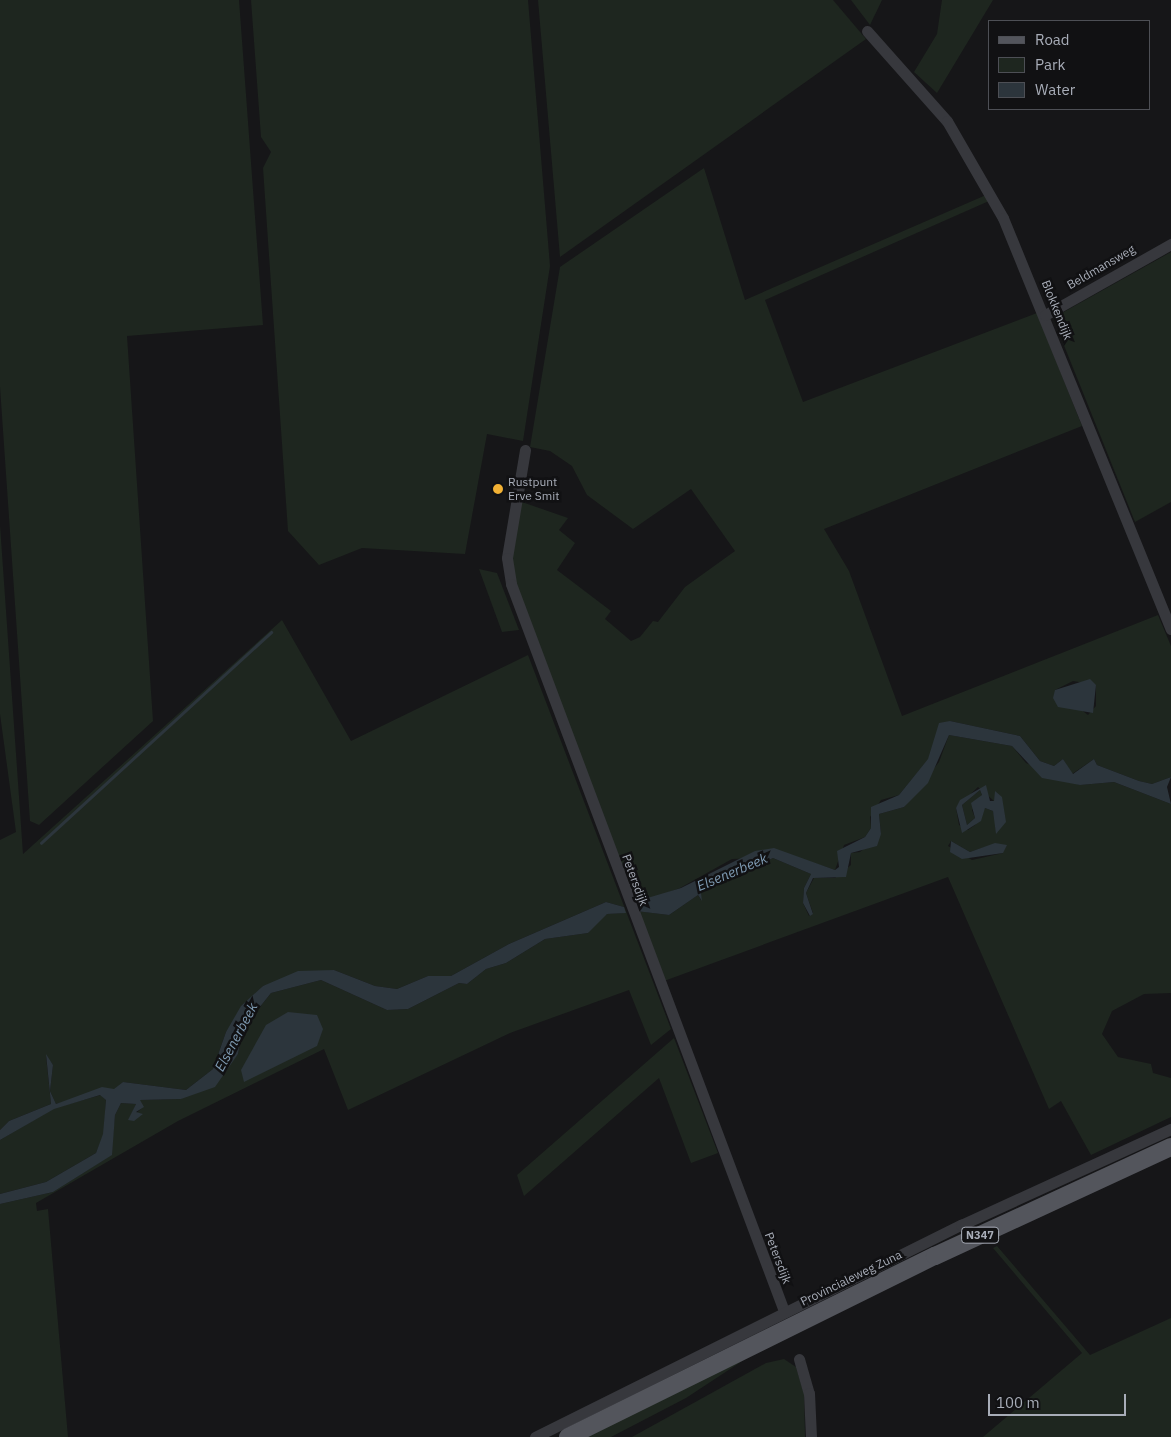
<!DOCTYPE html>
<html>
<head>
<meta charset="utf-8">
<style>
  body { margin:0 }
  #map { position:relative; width:1171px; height:1437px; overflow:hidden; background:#161618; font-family:"IBM Plex Sans",sans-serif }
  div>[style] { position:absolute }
  .green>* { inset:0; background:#1e261f }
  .water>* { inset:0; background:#2c353c }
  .stream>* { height:2.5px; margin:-1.25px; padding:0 1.25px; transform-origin:1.25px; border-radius:1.25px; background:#2c353c }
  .minor>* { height:11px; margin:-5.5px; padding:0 5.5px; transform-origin:5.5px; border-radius:5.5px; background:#37383d }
  .primary>* { height:18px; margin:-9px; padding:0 9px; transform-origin:9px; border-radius:9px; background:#53555c }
  .dots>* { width:14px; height:14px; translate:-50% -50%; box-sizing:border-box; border:2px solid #111113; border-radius:50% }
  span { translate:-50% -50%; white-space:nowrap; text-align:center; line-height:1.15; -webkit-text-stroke:5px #111113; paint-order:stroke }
  .shield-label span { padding:1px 4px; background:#111113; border:1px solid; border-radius:4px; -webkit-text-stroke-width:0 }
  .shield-label { font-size:11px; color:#a8adb8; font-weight:700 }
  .street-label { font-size:12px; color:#a8adb8 }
  .poi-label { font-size:12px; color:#a8adb8 }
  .left { translate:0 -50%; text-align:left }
  .water-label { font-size:14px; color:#7f9bb3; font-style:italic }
  .legend { position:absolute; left:988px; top:20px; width:162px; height:90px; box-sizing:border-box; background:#111113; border:1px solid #4d4f55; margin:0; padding:6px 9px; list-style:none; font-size:15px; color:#a8adb8 }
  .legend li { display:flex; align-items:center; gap:10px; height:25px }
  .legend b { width:25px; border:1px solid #4d4f55 }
  .scale { position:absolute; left:988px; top:1394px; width:138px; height:22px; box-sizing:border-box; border:2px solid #a8adb8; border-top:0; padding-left:6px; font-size:15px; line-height:18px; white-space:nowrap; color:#a8adb8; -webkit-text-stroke:4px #111113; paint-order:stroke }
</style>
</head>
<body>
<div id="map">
  <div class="green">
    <i style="clip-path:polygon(0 0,239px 0,263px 325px,127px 336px,153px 721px,39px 825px,30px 821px,0 387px)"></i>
    <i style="clip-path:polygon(251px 0,528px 0,550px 266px,523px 441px,487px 434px,465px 554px,362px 548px,319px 565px,288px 531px,263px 168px,271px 152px,261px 137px)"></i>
    <i style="clip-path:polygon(538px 0,833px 0,866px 39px,560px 257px)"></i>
    <i style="clip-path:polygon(851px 0,882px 0,870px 25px)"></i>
    <i style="clip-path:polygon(942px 0,993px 0,937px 93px,914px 72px,937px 34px)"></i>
    <i style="clip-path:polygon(evenodd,704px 168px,745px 300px,986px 195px,989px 201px,765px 300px,803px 402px,1037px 313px,1082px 426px,824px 529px,849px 571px,902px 716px,1158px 615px,1171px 646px,1171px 777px,1152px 784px,1139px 781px,1097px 765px,1094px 759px,1072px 774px,1063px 759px,1054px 766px,1040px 761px,1020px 736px,950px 721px,924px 769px,926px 762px,899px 795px,881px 800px,870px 817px,871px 828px,865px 837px,844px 845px,835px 870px,796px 857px,732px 859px,680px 888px,635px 905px,513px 575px,511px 560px,519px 501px,568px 518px,559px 530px,575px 543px,557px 570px,611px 611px,605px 619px,631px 641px,640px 637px,653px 621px,658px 622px,685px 587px,735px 551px,691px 489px,633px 529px,587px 495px,572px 466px,550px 451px,530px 447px,560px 267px,704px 168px,1073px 681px,1096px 685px,1096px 706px,1088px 715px,1055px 690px,1073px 681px)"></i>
    <i style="clip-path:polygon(1171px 252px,1171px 502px,1135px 522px,1053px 318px)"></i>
    <i style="clip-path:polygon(0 525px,23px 854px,282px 620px,351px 741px,528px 655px,671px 1029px,651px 1045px,629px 990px,510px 1033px,348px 1110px,324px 1049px,178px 1121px,36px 1203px,37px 1211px,48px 1209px,68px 1437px,0 1437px,0 1204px,53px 1192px,111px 1155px,115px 1115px,121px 1103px,136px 1104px,129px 1120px,143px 1107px,138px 1103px,140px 1100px,181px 1099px,238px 1054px,243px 1028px,271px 993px,321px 980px,387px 1010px,408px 1009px,459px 983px,467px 984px,486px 969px,506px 963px,545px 939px,588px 933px,595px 921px,607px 914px,623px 913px,624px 907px,606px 902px,509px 944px,451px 976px,428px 976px,397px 989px,375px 986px,334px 970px,263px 986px,226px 1032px,213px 1069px,186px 1090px,123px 1082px,115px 1089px,56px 1104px,50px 1091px,53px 1065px,46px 1056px,51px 1104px,9px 1121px,0 1130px,0 840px,16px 832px,0 714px)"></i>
    <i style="clip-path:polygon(479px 569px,497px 573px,519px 630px,502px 632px)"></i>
    <i style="clip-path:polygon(evenodd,949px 735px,1012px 746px,1026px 763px,1080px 785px,1114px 782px,1171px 804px,1171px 993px,1144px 994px,1112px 1011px,1102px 1034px,1118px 1057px,1151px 1064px,1153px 1073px,1171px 1078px,1171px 1117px,1091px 1155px,1061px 1101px,1049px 1109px,948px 877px,664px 981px,637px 911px,669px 915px,698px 895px,701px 900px,701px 893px,712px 886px,773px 858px,811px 874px,804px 888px,803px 903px,809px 916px,813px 913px,806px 893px,814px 878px,835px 878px,851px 865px,851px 853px,860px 852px,881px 834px,879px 814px,904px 807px,939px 762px,949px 735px,978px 787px,994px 801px,999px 832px,993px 811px,985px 808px,975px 825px,968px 830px,959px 825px,956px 808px,978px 787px,949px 735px,951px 841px,970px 852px,985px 847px,1003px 853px,972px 860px,948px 846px,951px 841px)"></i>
    <i style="clip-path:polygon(980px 790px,982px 795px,972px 810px,975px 818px,967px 825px,962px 805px)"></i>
    <i style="clip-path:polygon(674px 1038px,718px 1153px,691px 1163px,659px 1078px,524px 1196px,517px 1175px)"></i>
    <i style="clip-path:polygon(101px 1095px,106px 1100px,104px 1134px,96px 1153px,46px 1182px,0 1194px,0 1140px,54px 1108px)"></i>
    <i style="clip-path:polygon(997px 1246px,1090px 1355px,1171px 1318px,1171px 1437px,983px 1437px,1082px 1353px,993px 1248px)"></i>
    <i style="clip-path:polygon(753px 1354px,686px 1398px,611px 1437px,586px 1437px)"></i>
    <i style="clip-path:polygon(784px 1359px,796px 1367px,804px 1393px,805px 1437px,632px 1437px,766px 1363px)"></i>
  </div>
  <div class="water">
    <i style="clip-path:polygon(1090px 679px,1096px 685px,1093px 713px,1058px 707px,1053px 698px,1055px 690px)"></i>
    <i style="clip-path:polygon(950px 721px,1020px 736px,1040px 761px,1054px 766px,1063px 759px,1073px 774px,1094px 759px,1097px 765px,1139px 781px,1152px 784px,1171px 777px,1167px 787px,1171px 804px,1114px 782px,1080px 785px,1042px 778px,1012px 746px,949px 735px,928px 783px,904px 807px,879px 814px,881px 834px,877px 846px,851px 853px,846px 877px,813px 878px,806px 893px,813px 914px,810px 916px,803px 903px,804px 888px,811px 874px,773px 858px,712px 886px,701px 893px,702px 901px,698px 895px,669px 915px,636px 911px,635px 905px,644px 899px,681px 888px,755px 851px,774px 848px,835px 870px,839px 867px,837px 851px,865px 837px,871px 828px,871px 807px,899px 795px,928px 759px,939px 723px)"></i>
    <i style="clip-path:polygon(evenodd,986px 785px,990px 801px,994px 801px,995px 791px,1002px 797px,1006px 822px,996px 834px,993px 811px,985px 808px,981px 821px,962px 833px,956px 808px,960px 800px,986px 785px,980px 790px,982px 795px,971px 803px,975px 818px,967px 825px,962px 805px,980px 790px)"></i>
    <i style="clip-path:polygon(951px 841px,970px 852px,995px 843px,1007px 845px,1003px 853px,962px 859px,950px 852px)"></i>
    <i style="clip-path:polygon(606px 902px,624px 907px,626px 913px,607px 914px,588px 933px,545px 939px,506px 963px,486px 969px,467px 984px,459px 983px,408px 1009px,387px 1010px,321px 980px,271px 993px,243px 1028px,238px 1054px,215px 1087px,181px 1099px,140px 1100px,144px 1107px,136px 1112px,143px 1114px,134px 1121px,128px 1120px,136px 1104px,121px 1103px,115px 1115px,112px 1155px,53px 1192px,0 1204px,0 1194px,46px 1182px,96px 1153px,103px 1134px,106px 1100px,100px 1095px,54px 1109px,0 1140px,0 1130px,9px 1121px,51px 1104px,46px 1054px,53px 1065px,50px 1091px,56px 1104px,102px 1087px,114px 1089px,123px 1082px,186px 1090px,213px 1069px,226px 1032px,241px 1006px,263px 986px,298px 971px,334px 970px,375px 986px,397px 989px,428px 976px,451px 976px,509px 944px)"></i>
    <i style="clip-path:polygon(288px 1012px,317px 1015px,323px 1029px,317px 1046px,244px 1082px,241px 1070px,266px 1025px)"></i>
  </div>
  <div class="stream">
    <i style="left:41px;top:843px;width:312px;rotate:-42.5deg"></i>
  </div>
  <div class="minor">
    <i style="left:867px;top:31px;width:120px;rotate:48.4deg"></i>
    <i style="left:947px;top:121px;width:112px;rotate:60deg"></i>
    <i style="left:1003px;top:218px;width:444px;rotate:67.8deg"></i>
    <i style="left:1045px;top:315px;width:145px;rotate:-29.4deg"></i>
    <i style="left:525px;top:450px;width:109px;rotate:99.5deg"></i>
    <i style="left:507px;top:558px;width:26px;rotate:81deg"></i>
    <i style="left:511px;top:584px;width:777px;rotate:69.42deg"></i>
    <i style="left:799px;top:1359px;width:35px;rotate:74deg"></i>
    <i style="left:809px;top:1393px;width:44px;rotate:87.4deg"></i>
    <i style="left:535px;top:1437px;width:476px;rotate:-26.5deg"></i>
    <i style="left:961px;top:1225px;width:231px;rotate:-24.6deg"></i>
  </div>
  <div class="primary">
    <i style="left:568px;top:1437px;width:409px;rotate:-26.3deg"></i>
    <i style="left:935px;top:1256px;width:260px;rotate:-24.8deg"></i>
  </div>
  <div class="dots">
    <i style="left:498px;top:489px;background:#f2b134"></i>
  </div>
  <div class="shield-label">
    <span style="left:980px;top:1235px">N347</span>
  </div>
  <div class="street-label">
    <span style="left:1101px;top:267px;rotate:-30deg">Beldmansweg</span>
    <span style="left:1057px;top:310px;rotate:68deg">Blokkendijk</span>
    <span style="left:635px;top:880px;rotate:70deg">Petersdijk</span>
    <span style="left:778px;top:1258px;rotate:69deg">Petersdijk</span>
    <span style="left:851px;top:1278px;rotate:-26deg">Provincialeweg Zuna</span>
  </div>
  <div class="poi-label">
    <span class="left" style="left:508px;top:489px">Rustpunt<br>Erve Smit</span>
  </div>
  <div class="water-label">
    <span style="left:732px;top:872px;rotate:-23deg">Elsenerbeek</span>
    <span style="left:236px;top:1037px;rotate:-62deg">Elsenerbeek</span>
  </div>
  <ul class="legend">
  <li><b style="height:6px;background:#53555c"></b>Road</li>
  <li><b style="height:14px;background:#1e261f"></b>Park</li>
  <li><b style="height:14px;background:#2c353c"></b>Water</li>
  </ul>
  <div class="scale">100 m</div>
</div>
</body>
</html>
